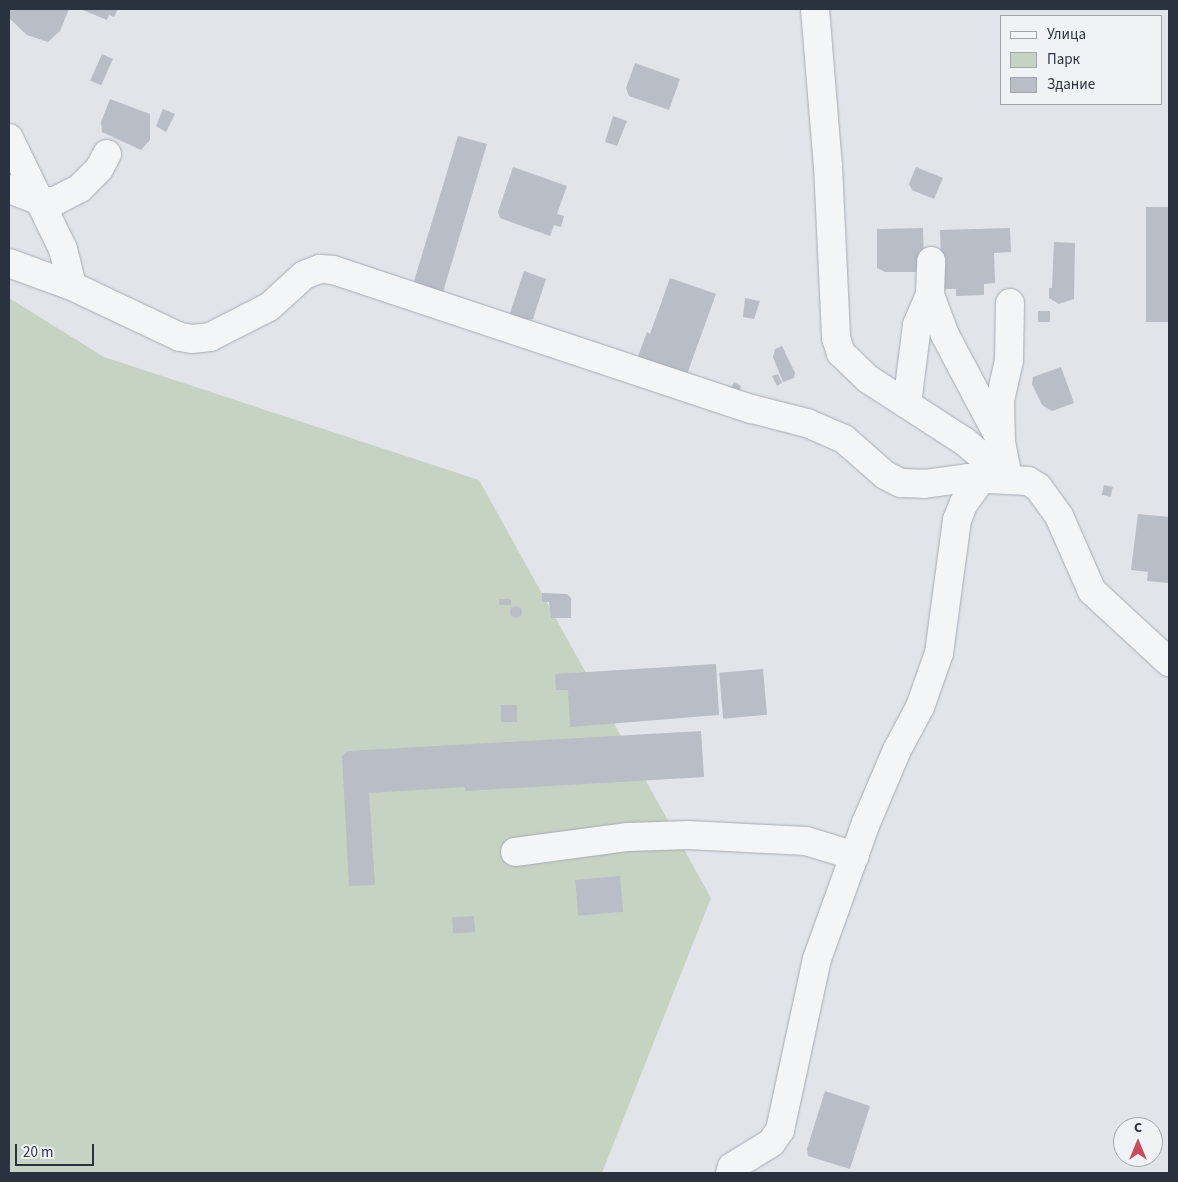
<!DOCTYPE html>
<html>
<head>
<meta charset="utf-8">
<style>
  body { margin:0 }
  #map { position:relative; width:1178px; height:1182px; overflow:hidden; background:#e1e4e9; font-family:"Source Sans 3",sans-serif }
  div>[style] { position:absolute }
  .green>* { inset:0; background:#c7d3c2 }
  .building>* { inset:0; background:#b8bdc6; transform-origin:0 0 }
  .round { border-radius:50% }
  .roads { filter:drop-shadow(0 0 1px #a6abb3) drop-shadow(0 0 1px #a6abb3) }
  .minor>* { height:28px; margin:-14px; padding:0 14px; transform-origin:14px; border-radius:14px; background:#f3f5f7 }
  span { translate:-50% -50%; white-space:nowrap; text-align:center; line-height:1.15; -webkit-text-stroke:4px #f0f3f6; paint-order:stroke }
  .frame { position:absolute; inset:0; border:10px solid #2a3240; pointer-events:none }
  .legend { position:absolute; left:1000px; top:15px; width:162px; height:90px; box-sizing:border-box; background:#f0f3f6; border:1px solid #a1a6ad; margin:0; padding:6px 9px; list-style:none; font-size:15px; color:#2a3240 }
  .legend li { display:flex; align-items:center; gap:10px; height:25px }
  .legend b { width:25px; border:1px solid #a1a6ad }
  .north { position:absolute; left:1113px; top:1117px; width:50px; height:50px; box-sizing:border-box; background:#f0f3f6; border:1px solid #a1a6ad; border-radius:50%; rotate:0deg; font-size:14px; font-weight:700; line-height:20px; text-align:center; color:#2a3240 }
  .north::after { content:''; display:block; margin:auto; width:18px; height:22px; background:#ca4a61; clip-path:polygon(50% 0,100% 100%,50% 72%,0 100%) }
  .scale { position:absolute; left:15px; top:1144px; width:79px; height:22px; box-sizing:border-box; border:2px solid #2a3240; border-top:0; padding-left:6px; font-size:15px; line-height:18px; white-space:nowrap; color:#2a3240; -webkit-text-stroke:4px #f0f3f6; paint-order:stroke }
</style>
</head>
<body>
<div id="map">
  <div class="green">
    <i style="clip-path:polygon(9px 298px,104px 357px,479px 480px,711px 898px,602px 1173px,9px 1173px)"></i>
  </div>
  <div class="building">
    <i style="clip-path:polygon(9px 9px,69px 9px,60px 31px,48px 42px,27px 35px,9px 18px)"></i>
    <i style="clip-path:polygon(80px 9px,118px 9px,114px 17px,109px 15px,107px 20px)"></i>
    <i style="left:102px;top:54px;width:12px;height:29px;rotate:24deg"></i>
    <i style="clip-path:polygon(635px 63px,680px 79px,669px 110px,629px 96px,626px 88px)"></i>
    <i style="clip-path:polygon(110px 99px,150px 114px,150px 140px,141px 150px,102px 132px,101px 122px)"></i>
    <i style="clip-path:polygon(163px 109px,175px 114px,166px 132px,156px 126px)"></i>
    <i style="clip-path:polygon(613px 116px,627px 121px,617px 146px,605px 142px)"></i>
    <i style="clip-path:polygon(458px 136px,487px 144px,443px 292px,436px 295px,418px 287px,414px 281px)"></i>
    <i style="clip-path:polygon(513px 167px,567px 186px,557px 214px,564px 216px,561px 227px,554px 225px,550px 236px,500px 218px,498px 212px)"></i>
    <i style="clip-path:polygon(916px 167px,943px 178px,934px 199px,912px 190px,909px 184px)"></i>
    <i style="left:1146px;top:207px;width:23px;height:115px"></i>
    <i style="clip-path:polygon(923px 228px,924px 265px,917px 272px,885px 272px,877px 268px,877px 229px)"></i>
    <i style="clip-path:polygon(1010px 228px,1011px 252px,994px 253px,995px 283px,984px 284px,984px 295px,956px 296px,956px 289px,942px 289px,940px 230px)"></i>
    <i style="clip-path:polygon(1054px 242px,1075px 243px,1074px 299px,1059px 304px,1049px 298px,1049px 288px,1052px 288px)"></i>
    <i style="clip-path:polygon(524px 271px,546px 279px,533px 319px,517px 322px,510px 313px)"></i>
    <i style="clip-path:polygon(670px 278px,716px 294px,686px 377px,637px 359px,647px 332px,650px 334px)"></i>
    <i style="clip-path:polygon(745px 298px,760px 301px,754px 319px,743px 317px)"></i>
    <i style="left:1050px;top:311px;width:11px;height:12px;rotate:90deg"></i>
    <i style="clip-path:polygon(782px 346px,795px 373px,794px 378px,783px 382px,773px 357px,775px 349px)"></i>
    <i style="clip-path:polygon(1061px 367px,1074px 403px,1052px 411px,1042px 405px,1032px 384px,1033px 377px)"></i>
    <i style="clip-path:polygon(778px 374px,782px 383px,777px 386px,772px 376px)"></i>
    <i style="clip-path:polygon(734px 382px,741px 386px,738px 393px,730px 390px)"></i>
    <i style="left:1104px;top:485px;width:9px;height:10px;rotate:13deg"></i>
    <i style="clip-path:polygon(1138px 514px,1169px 517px,1169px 583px,1147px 581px,1148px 572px,1131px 570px)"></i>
    <i style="clip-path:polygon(542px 593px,567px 594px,571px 598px,571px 618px,551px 618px,549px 602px,542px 602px)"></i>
    <i style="left:499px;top:599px;width:12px;height:6px"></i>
    <i class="round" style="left:510px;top:606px;width:12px;height:12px"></i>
    <i style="clip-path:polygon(716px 664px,719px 715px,570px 727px,568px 690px,556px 690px,555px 674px)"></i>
    <i style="left:763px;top:669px;width:46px;height:44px;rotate:85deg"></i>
    <i style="left:517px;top:705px;width:17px;height:16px;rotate:90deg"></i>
    <i style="clip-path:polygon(701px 731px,704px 777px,465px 791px,465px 787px,369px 793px,375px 885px,349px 886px,342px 756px,348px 751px)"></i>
    <i style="left:620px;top:876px;width:36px;height:45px;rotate:85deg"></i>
    <i style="left:474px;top:916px;width:16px;height:22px;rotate:86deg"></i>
    <i style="clip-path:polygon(825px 1091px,870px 1106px,850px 1169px,808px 1156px,807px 1149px)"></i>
  </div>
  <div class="roads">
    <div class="minor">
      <i style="left:815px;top:9px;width:158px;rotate:85.3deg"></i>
      <i style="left:828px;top:166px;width:172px;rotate:87.3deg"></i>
      <i style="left:836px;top:338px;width:16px;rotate:72deg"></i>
      <i style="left:841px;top:353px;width:37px;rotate:44deg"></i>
      <i style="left:868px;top:379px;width:114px;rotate:32.9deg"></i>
      <i style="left:964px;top:441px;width:57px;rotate:40.1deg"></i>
      <i style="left:9px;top:138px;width:123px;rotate:64.1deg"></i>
      <i style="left:63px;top:249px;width:38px;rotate:76deg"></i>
      <i style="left:9px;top:189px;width:34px;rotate:21deg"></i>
      <i style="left:41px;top:201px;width:14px"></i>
      <i style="left:55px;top:201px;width:28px;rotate:-27deg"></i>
      <i style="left:80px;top:188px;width:27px;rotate:-45deg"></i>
      <i style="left:99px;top:169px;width:17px;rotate:-62deg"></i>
      <i style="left:9px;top:263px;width:67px;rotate:20.1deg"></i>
      <i style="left:72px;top:286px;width:119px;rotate:25.3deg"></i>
      <i style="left:180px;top:337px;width:12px;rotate:9deg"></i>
      <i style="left:192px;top:339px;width:18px;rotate:-6deg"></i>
      <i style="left:210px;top:337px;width:66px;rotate:-27deg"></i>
      <i style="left:269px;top:307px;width:47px;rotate:-42.4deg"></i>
      <i style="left:304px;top:275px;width:17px;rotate:-21deg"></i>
      <i style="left:320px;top:269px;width:13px;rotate:4deg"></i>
      <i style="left:333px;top:270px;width:441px;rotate:18.4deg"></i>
      <i style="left:752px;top:409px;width:57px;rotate:14.3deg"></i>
      <i style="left:807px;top:423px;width:40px;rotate:23.4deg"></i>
      <i style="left:844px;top:439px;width:55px;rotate:41.3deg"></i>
      <i style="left:885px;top:475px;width:18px;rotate:27deg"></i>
      <i style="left:901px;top:483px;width:23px;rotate:2deg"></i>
      <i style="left:924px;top:484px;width:44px;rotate:-7.8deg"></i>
      <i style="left:968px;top:478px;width:60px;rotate:2.9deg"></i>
      <i style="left:1028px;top:481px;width:12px;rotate:31deg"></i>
      <i style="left:1038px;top:487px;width:36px;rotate:54deg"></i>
      <i style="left:1059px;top:516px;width:82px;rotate:66.3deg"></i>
      <i style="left:1092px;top:591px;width:105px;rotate:42.7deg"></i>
      <i style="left:930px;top:295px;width:43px;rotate:69.4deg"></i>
      <i style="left:945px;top:335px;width:113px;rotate:62.1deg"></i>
      <i style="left:907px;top:404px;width:80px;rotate:-82.8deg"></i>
      <i style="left:917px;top:325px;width:33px;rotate:-67deg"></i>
      <i style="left:930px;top:295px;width:34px;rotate:-88deg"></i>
      <i style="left:1008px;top:478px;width:38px;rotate:-101deg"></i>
      <i style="left:1001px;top:441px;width:40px;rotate:-91.4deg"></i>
      <i style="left:1000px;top:401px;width:42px;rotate:-77.6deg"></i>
      <i style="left:1009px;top:360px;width:57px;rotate:-89deg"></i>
      <i style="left:515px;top:852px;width:114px;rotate:-7.6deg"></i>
      <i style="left:628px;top:837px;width:60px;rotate:-1.9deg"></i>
      <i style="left:688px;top:835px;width:118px;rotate:2.9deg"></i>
      <i style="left:806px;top:841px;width:51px;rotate:17deg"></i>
      <i style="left:730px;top:1173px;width:6px;rotate:-72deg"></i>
      <i style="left:732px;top:1167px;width:46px;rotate:-31.6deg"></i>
      <i style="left:771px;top:1143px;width:16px;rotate:-55deg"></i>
      <i style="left:780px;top:1130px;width:175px;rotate:-77.8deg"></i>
      <i style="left:817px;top:959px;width:145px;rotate:-70.2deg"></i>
      <i style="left:866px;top:823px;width:79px;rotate:-67deg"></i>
      <i style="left:897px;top:750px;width:49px;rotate:-61.9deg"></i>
      <i style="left:920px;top:707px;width:57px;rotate:-70.6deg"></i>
      <i style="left:939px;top:653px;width:134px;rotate:-82.3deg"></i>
      <i style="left:957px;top:520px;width:18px;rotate:-68deg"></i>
      <i style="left:964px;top:503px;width:31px;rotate:-54deg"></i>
    </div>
  </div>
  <div class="frame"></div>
  <ul class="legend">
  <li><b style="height:6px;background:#f3f5f7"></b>Улица</li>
  <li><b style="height:14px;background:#c7d3c2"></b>Парк</li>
  <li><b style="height:14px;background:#b8bdc6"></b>Здание</li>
  </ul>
  <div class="north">С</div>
  <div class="scale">20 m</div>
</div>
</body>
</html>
